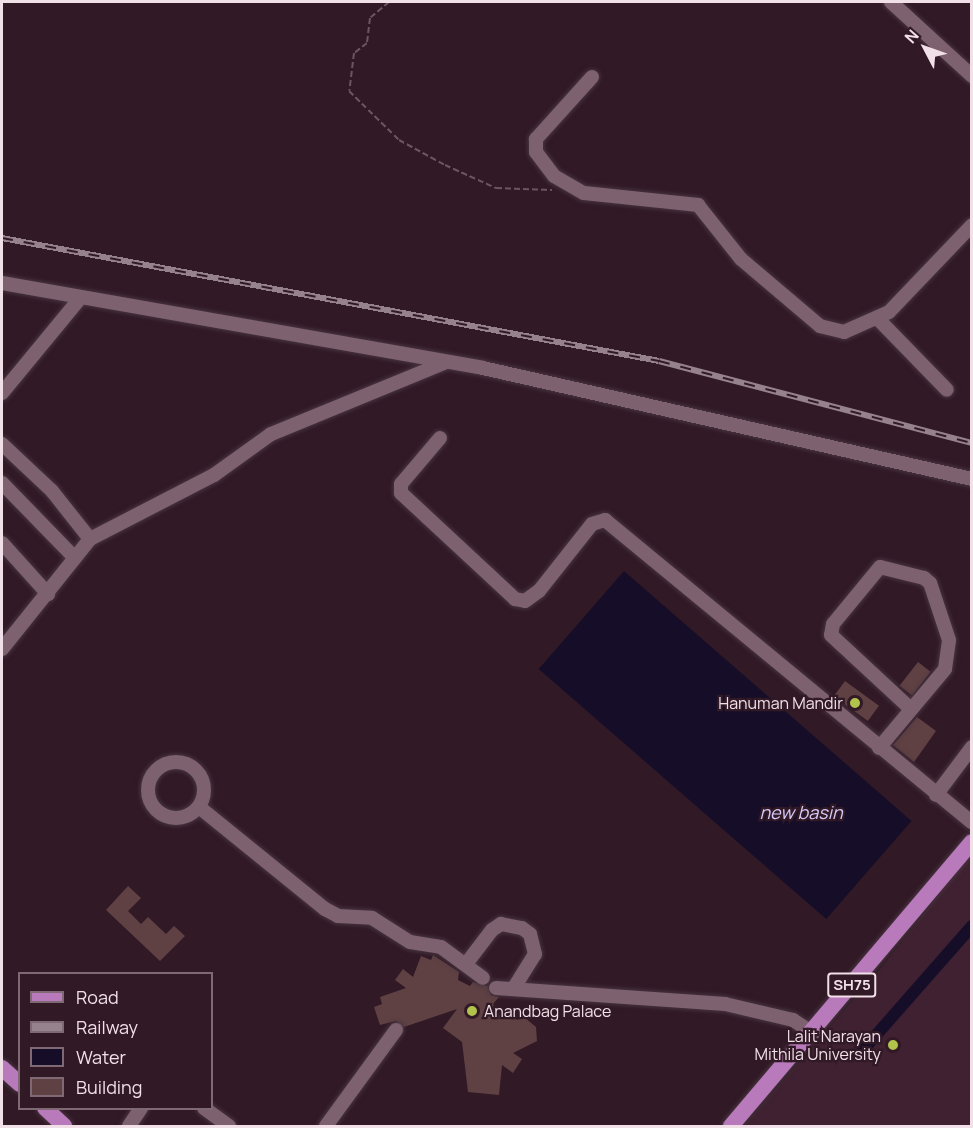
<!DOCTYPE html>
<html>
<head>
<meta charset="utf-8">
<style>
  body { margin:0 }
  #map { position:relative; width:973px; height:1128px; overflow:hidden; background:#311926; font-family:Manrope,sans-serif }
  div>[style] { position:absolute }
  .built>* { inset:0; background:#3f2131 }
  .water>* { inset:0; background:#160e28; transform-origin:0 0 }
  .canal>* { height:12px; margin:-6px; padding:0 6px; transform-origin:6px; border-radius:6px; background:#160e28 }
  .building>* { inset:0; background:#5f4144; transform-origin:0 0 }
  .path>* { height:2px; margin-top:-1px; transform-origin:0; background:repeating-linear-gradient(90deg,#6b5560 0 6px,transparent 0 9px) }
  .roads { filter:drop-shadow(0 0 2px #47343f) drop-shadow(0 0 2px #47343f) }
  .minor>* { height:14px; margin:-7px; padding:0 7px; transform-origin:7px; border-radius:7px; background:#7e616f }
  .minor>.ring { margin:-7px; padding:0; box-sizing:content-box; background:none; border:14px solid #7e616f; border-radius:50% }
  .major>* { height:16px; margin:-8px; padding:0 8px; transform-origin:8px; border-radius:8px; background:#b87abb }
  .rail>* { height:6px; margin-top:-3px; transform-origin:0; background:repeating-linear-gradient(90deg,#311926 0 11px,#96828c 0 22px); box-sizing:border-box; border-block:2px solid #96828c }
  .dots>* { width:16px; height:16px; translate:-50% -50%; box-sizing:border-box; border:3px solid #311926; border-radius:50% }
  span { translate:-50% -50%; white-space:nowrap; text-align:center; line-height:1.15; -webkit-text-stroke:4.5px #311926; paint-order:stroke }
  .shield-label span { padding:2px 4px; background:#311926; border:2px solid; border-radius:4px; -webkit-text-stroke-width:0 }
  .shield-label { font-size:15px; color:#f1e0e8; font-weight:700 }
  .poi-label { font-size:16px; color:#f1e0e8 }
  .right { translate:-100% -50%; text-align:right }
  .left { translate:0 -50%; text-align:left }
  .water-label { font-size:18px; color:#d5caf9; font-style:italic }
  .frame { position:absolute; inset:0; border:3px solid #f1e0e8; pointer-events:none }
  .legend { position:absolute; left:18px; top:972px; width:195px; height:138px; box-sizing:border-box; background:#311926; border:2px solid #7e6974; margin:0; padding:8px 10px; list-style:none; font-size:18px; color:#f1e0e8 }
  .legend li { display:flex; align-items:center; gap:12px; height:30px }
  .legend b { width:30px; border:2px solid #7e6974 }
  .north { position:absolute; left:895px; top:18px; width:60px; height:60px; -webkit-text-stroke:4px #311926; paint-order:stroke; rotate:311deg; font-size:16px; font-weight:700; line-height:24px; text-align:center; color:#f1e0e8 }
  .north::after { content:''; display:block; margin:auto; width:21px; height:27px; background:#f1e0e8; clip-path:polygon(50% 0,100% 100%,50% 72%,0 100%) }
</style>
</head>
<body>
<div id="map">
  <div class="built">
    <i style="clip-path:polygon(971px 854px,971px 1126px,744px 1126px,885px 963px)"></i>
  </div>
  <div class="water">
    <i style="left:624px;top:571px;width:381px;height:130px;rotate:41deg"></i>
  </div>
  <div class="canal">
    <i style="left:863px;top:1050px;width:165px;rotate:-48.7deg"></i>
  </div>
  <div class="building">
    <i style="left:918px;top:662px;width:16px;height:30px;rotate:38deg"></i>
    <i style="left:845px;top:681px;width:42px;height:19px;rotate:36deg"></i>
    <i style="clip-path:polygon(917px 717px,936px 731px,914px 762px,893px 745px)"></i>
    <i style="clip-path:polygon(128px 886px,141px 898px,128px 911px,141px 924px,148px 917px,166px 934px,174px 926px,185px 936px,160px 961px,106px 910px)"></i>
    <i style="clip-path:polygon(433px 955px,459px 972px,458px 980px,470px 986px,473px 982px,488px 986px,491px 995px,499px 997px,493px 1004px,500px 1016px,514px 1011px,517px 1020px,524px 1017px,536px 1027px,537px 1041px,513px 1053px,522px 1059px,513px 1073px,502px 1065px,499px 1095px,468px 1092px,462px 1042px,443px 1028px,457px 1009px,404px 1027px,396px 1021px,380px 1025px,374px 1007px,382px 1004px,380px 997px,406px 988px,395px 980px,403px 969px,413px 977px,421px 956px,431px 960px)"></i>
  </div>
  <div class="path">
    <i style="left:389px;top:2px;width:25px;rotate:140deg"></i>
    <i style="left:370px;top:18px;width:25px;rotate:97deg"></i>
    <i style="left:367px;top:43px;width:16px;rotate:142deg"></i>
    <i style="left:354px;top:53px;width:38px;rotate:97deg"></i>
    <i style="left:349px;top:91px;width:70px;rotate:44.4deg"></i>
    <i style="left:399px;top:140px;width:52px;rotate:28.5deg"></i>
    <i style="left:445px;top:165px;width:56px;rotate:24.3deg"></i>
    <i style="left:496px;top:188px;width:56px;rotate:2deg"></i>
  </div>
  <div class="roads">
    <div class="minor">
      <i style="left:891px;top:2px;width:110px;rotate:42.4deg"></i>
      <i style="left:592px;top:77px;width:84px;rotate:132.1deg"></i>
      <i style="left:536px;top:139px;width:13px;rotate:90deg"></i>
      <i style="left:536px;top:152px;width:30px;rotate:53deg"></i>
      <i style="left:554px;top:176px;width:34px;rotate:30deg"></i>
      <i style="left:584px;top:193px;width:115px;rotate:6deg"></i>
      <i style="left:698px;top:205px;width:69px;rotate:51.5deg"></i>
      <i style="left:741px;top:259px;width:104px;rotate:40.3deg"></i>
      <i style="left:820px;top:326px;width:25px;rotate:14deg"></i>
      <i style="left:844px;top:332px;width:49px;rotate:-24deg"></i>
      <i style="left:889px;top:312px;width:120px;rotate:-46.3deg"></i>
      <i style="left:2px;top:283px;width:488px;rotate:10deg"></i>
      <i style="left:483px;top:368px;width:501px;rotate:12.79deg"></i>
      <i style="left:877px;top:318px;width:100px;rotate:45.8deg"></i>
      <i style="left:2px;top:393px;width:124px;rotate:-50.5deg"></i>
      <i style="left:440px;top:438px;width:60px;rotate:130.3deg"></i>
      <i style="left:401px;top:484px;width:9px;rotate:90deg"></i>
      <i style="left:401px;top:493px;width:156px;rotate:42.9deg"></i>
      <i style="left:515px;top:599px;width:10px;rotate:11deg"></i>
      <i style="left:525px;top:601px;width:17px;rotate:-36deg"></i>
      <i style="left:539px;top:591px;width:85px;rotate:-51.7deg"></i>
      <i style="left:592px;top:524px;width:14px;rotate:-17deg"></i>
      <i style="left:605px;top:520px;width:475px;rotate:39.5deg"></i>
      <i style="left:2px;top:444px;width:69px;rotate:43.2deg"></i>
      <i style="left:52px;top:491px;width:61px;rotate:51.6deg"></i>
      <i style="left:2px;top:483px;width:103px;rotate:45.8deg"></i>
      <i style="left:2px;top:543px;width:69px;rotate:48deg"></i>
      <i style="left:2px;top:649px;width:141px;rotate:-51.3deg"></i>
      <i style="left:90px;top:539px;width:140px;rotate:-27.3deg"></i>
      <i style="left:214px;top:475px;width:70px;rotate:-35.7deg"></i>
      <i style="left:271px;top:434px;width:187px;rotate:-22.3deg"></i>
      <i style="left:879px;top:748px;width:103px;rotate:-50.1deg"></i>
      <i style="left:945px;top:669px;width:29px;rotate:-82deg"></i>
      <i style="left:949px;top:640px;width:60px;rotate:-108.4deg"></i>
      <i style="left:930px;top:583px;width:8px;rotate:-140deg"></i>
      <i style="left:924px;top:578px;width:45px;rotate:-166deg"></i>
      <i style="left:880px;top:567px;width:74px;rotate:129.5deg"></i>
      <i style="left:833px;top:624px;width:11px;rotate:100deg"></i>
      <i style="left:831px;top:635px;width:109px;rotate:42.8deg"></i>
      <i class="ring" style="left:148px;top:762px;width:42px;height:42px"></i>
      <i style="left:936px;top:795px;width:60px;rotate:-53.1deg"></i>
      <i style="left:199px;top:807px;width:162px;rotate:39deg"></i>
      <i style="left:325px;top:909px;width:15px;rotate:28deg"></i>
      <i style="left:338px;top:916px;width:34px;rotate:3deg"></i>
      <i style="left:372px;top:918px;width:45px;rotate:32.3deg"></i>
      <i style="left:410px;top:942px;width:31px;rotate:9deg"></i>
      <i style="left:441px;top:947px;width:52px;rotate:36.4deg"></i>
      <i style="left:466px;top:964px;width:43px;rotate:-52.6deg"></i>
      <i style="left:492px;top:930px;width:11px;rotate:-34deg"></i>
      <i style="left:501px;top:924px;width:21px;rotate:11deg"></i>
      <i style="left:522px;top:928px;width:10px;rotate:37deg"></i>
      <i style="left:530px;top:934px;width:21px;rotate:76deg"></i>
      <i style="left:535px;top:954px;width:40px;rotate:122deg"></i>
      <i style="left:496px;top:988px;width:230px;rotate:4deg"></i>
      <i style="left:725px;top:1004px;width:70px;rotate:13.2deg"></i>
      <i style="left:793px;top:1020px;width:24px;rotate:33deg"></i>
      <i style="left:204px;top:1108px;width:31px;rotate:36deg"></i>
      <i style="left:129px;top:1126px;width:22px;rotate:-56deg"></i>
      <i style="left:326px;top:1126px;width:119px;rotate:-53.9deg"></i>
    </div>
    <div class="major">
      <i style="left:2px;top:1068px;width:24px;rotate:42deg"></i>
      <i style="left:45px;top:1108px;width:26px;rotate:43deg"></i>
      <i style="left:731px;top:1126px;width:372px;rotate:-49.7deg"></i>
    </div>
  </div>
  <div class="rail">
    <i style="left:2px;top:238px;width:668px;rotate:10.6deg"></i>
    <i style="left:659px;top:361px;width:324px;rotate:14.7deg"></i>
  </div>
  <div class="dots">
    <i style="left:855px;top:703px;background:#b2c34c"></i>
    <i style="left:472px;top:1011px;background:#b2c34c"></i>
    <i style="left:893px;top:1045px;background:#b2c34c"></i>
  </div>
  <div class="shield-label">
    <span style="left:852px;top:985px">SH75</span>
  </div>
  <div class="poi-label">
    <span class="right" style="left:843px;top:703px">Hanuman Mandir</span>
    <span class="left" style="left:484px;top:1011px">Anandbag Palace</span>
    <span class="right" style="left:881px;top:1045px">Lalit Narayan<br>Mithila University</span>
  </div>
  <div class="water-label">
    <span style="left:801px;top:812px">new basin</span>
  </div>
  <div class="frame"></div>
  <ul class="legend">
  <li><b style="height:8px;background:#b87abb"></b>Road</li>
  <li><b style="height:8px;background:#96828c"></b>Railway</li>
  <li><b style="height:16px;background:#160e28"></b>Water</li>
  <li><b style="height:16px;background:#5f4144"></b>Building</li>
  </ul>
  <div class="north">N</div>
</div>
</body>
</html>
